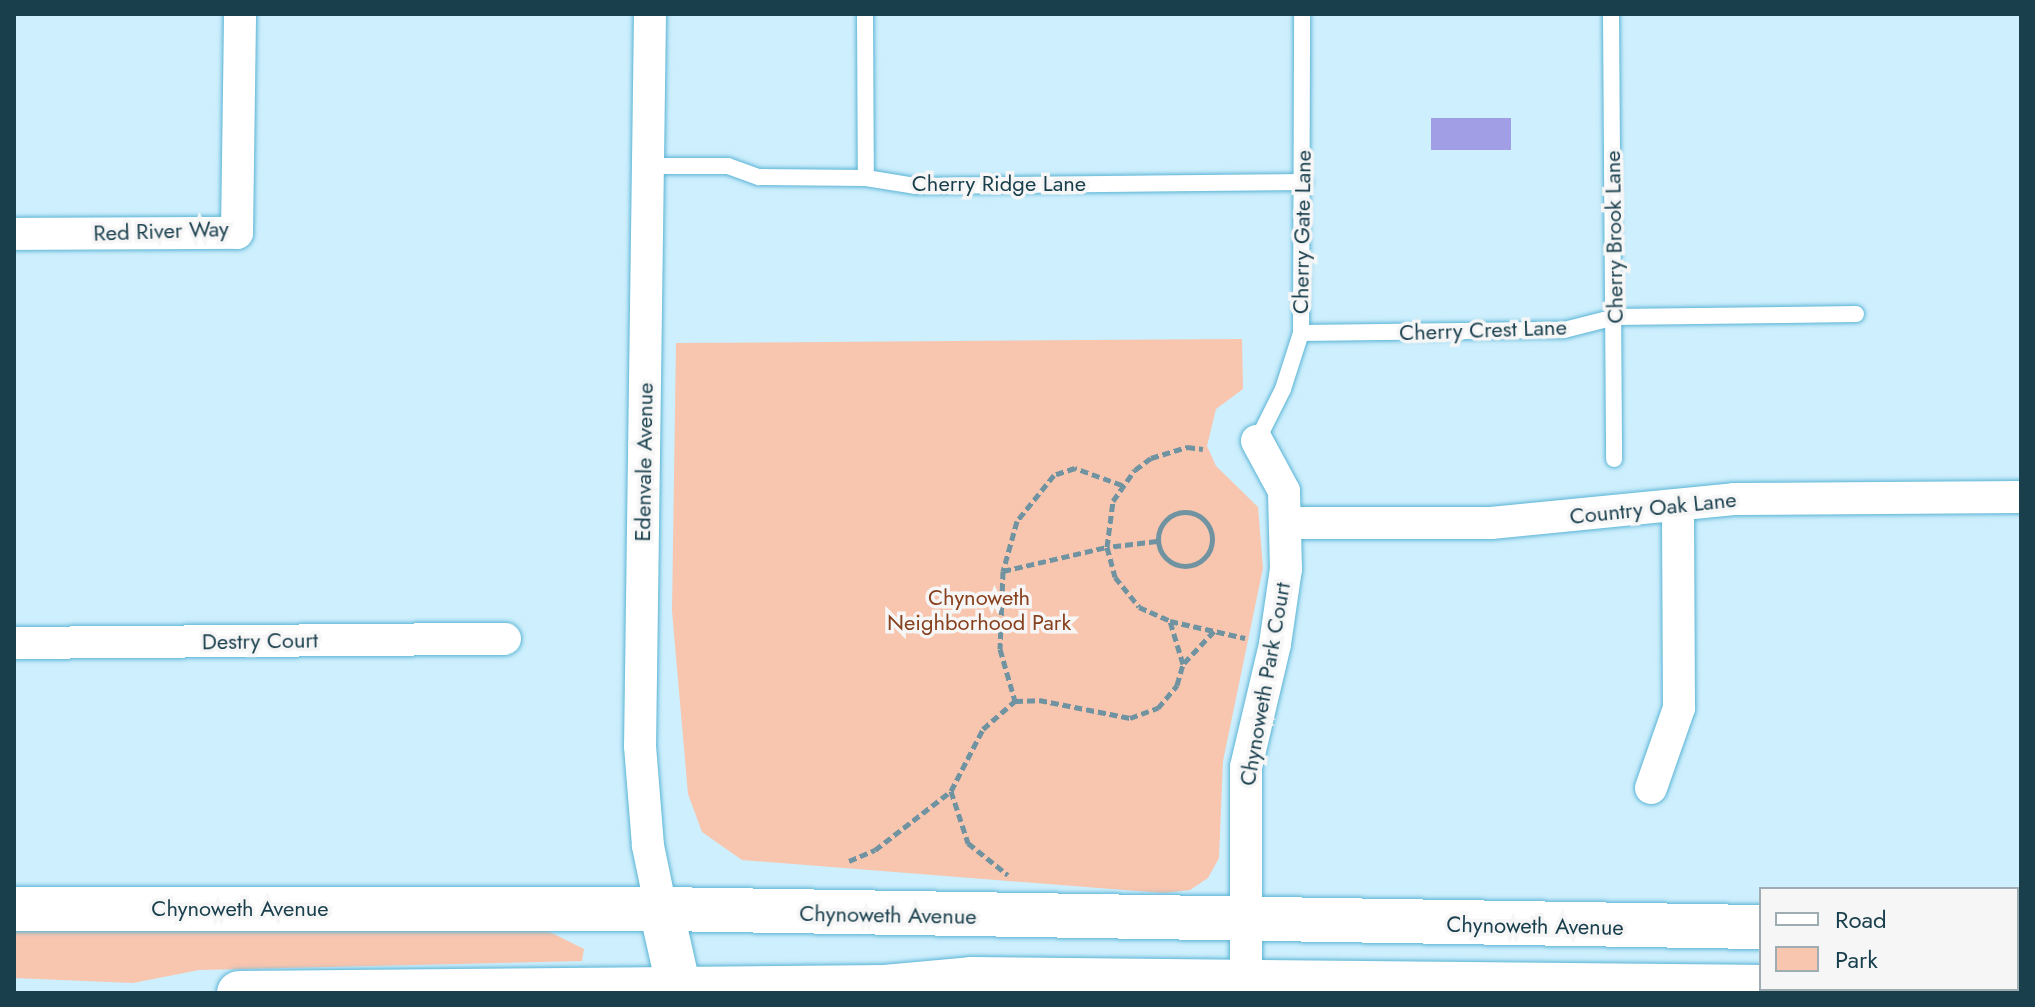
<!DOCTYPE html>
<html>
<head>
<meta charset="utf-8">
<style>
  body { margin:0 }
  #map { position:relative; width:2035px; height:1007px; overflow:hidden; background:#ceeffd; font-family:Jost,sans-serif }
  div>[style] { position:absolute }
  .green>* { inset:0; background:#f8c5ae }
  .water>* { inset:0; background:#a19ee6; transform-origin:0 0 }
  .path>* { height:5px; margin-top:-2.5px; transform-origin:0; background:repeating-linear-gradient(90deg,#6f93a1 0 8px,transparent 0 12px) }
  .path>.ring { margin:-2.5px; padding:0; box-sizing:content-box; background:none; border:5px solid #6f93a1; border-radius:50% }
  .roads { filter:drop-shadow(0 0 2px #5bb4d5) drop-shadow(0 0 2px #5bb4d5) }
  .lane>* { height:16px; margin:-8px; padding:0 8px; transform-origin:8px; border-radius:8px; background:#fff }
  .street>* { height:32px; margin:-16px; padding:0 16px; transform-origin:16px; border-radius:16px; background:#fff }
  .secondary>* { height:44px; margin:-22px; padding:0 22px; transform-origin:22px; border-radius:22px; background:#fff }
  span { translate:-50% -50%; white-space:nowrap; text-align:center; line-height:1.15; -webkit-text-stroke:7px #f6f6f6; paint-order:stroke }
  .street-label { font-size:22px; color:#193f4d }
  .park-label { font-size:22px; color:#87411e }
  .frame { position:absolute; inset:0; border:16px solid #193f4d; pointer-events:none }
  .legend { position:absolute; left:1759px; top:887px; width:260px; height:104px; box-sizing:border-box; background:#f6f6f6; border:2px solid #9eadb2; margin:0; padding:10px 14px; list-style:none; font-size:24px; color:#193f4d }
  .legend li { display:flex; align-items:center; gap:16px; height:40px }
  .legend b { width:40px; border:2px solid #9eadb2 }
</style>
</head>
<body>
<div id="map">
  <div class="green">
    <i style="clip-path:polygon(1242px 339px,1243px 389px,1216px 409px,1207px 446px,1216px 466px,1258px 507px,1263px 568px,1223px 761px,1219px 858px,1208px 878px,1190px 890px,1163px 893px,742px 860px,702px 832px,688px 794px,672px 611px,676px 343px)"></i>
    <i style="clip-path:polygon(534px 924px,584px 949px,582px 961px,199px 970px,133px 983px,14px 978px,14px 926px)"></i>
  </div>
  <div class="water">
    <i style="left:1431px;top:118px;width:80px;height:32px"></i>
  </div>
  <div class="path">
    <i style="left:1122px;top:485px;width:50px;rotate:-160.1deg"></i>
    <i style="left:1075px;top:468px;width:22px;rotate:162deg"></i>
    <i style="left:1054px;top:475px;width:59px;rotate:128.8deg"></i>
    <i style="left:1017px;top:521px;width:52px;rotate:105.6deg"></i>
    <i style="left:1003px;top:571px;width:107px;rotate:-13deg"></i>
    <i style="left:1107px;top:547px;width:31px;rotate:75deg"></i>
    <i style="left:1115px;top:577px;width:38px;rotate:51deg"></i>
    <i style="left:1139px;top:607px;width:34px;rotate:24deg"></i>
    <i style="left:1170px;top:621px;width:77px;rotate:12.8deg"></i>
    <i class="ring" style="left:1158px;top:512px;width:49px;height:49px"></i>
    <i style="left:1157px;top:541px;width:50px;rotate:173.2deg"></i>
    <i style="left:1107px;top:547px;width:46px;rotate:-82.6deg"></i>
    <i style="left:1113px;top:501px;width:38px;rotate:-55deg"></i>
    <i style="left:1135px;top:470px;width:20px;rotate:-37deg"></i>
    <i style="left:1151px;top:458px;width:38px;rotate:-17deg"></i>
    <i style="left:1187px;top:447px;width:16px;rotate:7deg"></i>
    <i style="left:1003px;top:571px;width:78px;rotate:92.2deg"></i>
    <i style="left:1000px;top:649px;width:54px;rotate:73.9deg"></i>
    <i style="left:1184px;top:663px;width:44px;rotate:-46.8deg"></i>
    <i style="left:951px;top:791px;width:55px;rotate:71.9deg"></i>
    <i style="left:968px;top:843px;width:51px;rotate:38.7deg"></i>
    <i style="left:849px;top:861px;width:28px;rotate:-23deg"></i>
    <i style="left:875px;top:850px;width:96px;rotate:-37.8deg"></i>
    <i style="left:951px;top:791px;width:70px;rotate:-62.7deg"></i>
    <i style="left:983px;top:729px;width:43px;rotate:-41.2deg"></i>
    <i style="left:1015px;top:701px;width:24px;rotate:-2deg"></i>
    <i style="left:1039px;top:700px;width:93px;rotate:11.2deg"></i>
    <i style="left:1130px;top:718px;width:30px;rotate:-20deg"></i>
    <i style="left:1158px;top:708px;width:30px;rotate:-50deg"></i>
    <i style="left:1177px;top:685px;width:22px;rotate:-74deg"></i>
    <i style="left:1183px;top:664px;width:45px;rotate:-106.8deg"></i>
  </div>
  <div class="roads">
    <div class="lane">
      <i style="left:865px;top:14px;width:164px;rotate:89.7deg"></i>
      <i style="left:1611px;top:14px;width:445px;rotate:89.6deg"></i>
      <i style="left:648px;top:166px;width:80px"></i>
      <i style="left:728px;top:166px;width:33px;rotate:20deg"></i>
      <i style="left:759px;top:177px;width:107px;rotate:0.5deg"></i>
      <i style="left:866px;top:178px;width:51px;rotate:9.1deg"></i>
      <i style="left:916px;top:186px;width:388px;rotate:-0.6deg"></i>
      <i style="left:1301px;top:333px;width:263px;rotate:-0.7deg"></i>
      <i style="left:1564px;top:330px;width:53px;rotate:-14.3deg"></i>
      <i style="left:1615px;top:317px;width:241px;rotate:-0.7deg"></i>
      <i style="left:1257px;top:441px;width:58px;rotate:-63.4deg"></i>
      <i style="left:1283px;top:389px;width:59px;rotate:-72.2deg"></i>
      <i style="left:1301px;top:333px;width:319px;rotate:-89.8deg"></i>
    </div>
    <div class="street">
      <i style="left:650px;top:14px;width:732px;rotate:90.78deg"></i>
      <i style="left:640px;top:746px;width:100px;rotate:85.4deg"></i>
      <i style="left:648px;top:846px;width:64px;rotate:78.3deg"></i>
      <i style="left:14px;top:234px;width:223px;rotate:-0.3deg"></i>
      <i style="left:237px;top:233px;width:219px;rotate:-89.2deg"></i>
      <i style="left:1286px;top:523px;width:205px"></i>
      <i style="left:1491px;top:523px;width:244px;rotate:-5.6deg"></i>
      <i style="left:1734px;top:499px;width:287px;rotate:-0.4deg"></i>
      <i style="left:14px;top:643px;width:491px;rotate:-0.5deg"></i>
      <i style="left:1651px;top:788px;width:85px;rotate:-70.7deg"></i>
      <i style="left:1679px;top:708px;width:202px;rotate:-90.3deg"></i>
      <i style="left:1246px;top:982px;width:215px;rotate:-90deg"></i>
      <i style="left:1246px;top:767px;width:126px;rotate:-76.7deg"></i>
      <i style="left:1275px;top:644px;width:76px;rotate:-81.7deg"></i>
      <i style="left:1286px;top:569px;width:78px;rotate:-91.5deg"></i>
      <i style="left:1284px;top:491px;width:57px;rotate:-118.4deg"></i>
      <i style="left:1987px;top:993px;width:4px;rotate:-76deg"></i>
    </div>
    <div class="secondary">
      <i style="left:14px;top:909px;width:647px"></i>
      <i style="left:661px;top:909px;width:1100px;rotate:0.94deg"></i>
      <i style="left:661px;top:909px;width:86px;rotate:77.3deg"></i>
      <i style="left:2017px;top:926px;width:4px"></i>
      <i style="left:2017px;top:983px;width:4px"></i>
      <i style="left:239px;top:993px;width:646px;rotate:-0.53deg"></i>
      <i style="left:885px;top:987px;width:86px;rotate:-5.3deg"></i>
      <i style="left:971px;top:979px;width:790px;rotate:0.58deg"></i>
    </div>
  </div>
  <div class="street-label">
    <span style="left:999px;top:184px">Cherry Ridge Lane</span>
    <span style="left:161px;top:231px;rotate:-2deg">Red River Way</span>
    <span style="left:1302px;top:232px;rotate:-89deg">Cherry Gate Lane</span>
    <span style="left:1614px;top:237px;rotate:-91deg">Cherry Brook Lane</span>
    <span style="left:1483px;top:330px;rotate:-2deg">Cherry Crest Lane</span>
    <span style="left:644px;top:462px;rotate:-89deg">Edenvale Avenue</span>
    <span style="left:1653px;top:508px;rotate:-6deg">Country Oak Lane</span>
    <span style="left:260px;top:641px;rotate:-1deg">Destry Court</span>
    <span style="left:1265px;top:684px;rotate:-80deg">Chynoweth Park Court</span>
    <span style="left:240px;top:909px">Chynoweth Avenue</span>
    <span style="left:888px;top:915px;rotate:1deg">Chynoweth Avenue</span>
    <span style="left:1535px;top:926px;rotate:1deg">Chynoweth Avenue</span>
  </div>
  <div class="park-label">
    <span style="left:979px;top:610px">Chynoweth<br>Neighborhood Park</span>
  </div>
  <div class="frame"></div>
  <ul class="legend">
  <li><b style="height:10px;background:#fff"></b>Road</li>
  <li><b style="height:22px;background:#f8c5ae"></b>Park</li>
  </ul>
</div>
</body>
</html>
